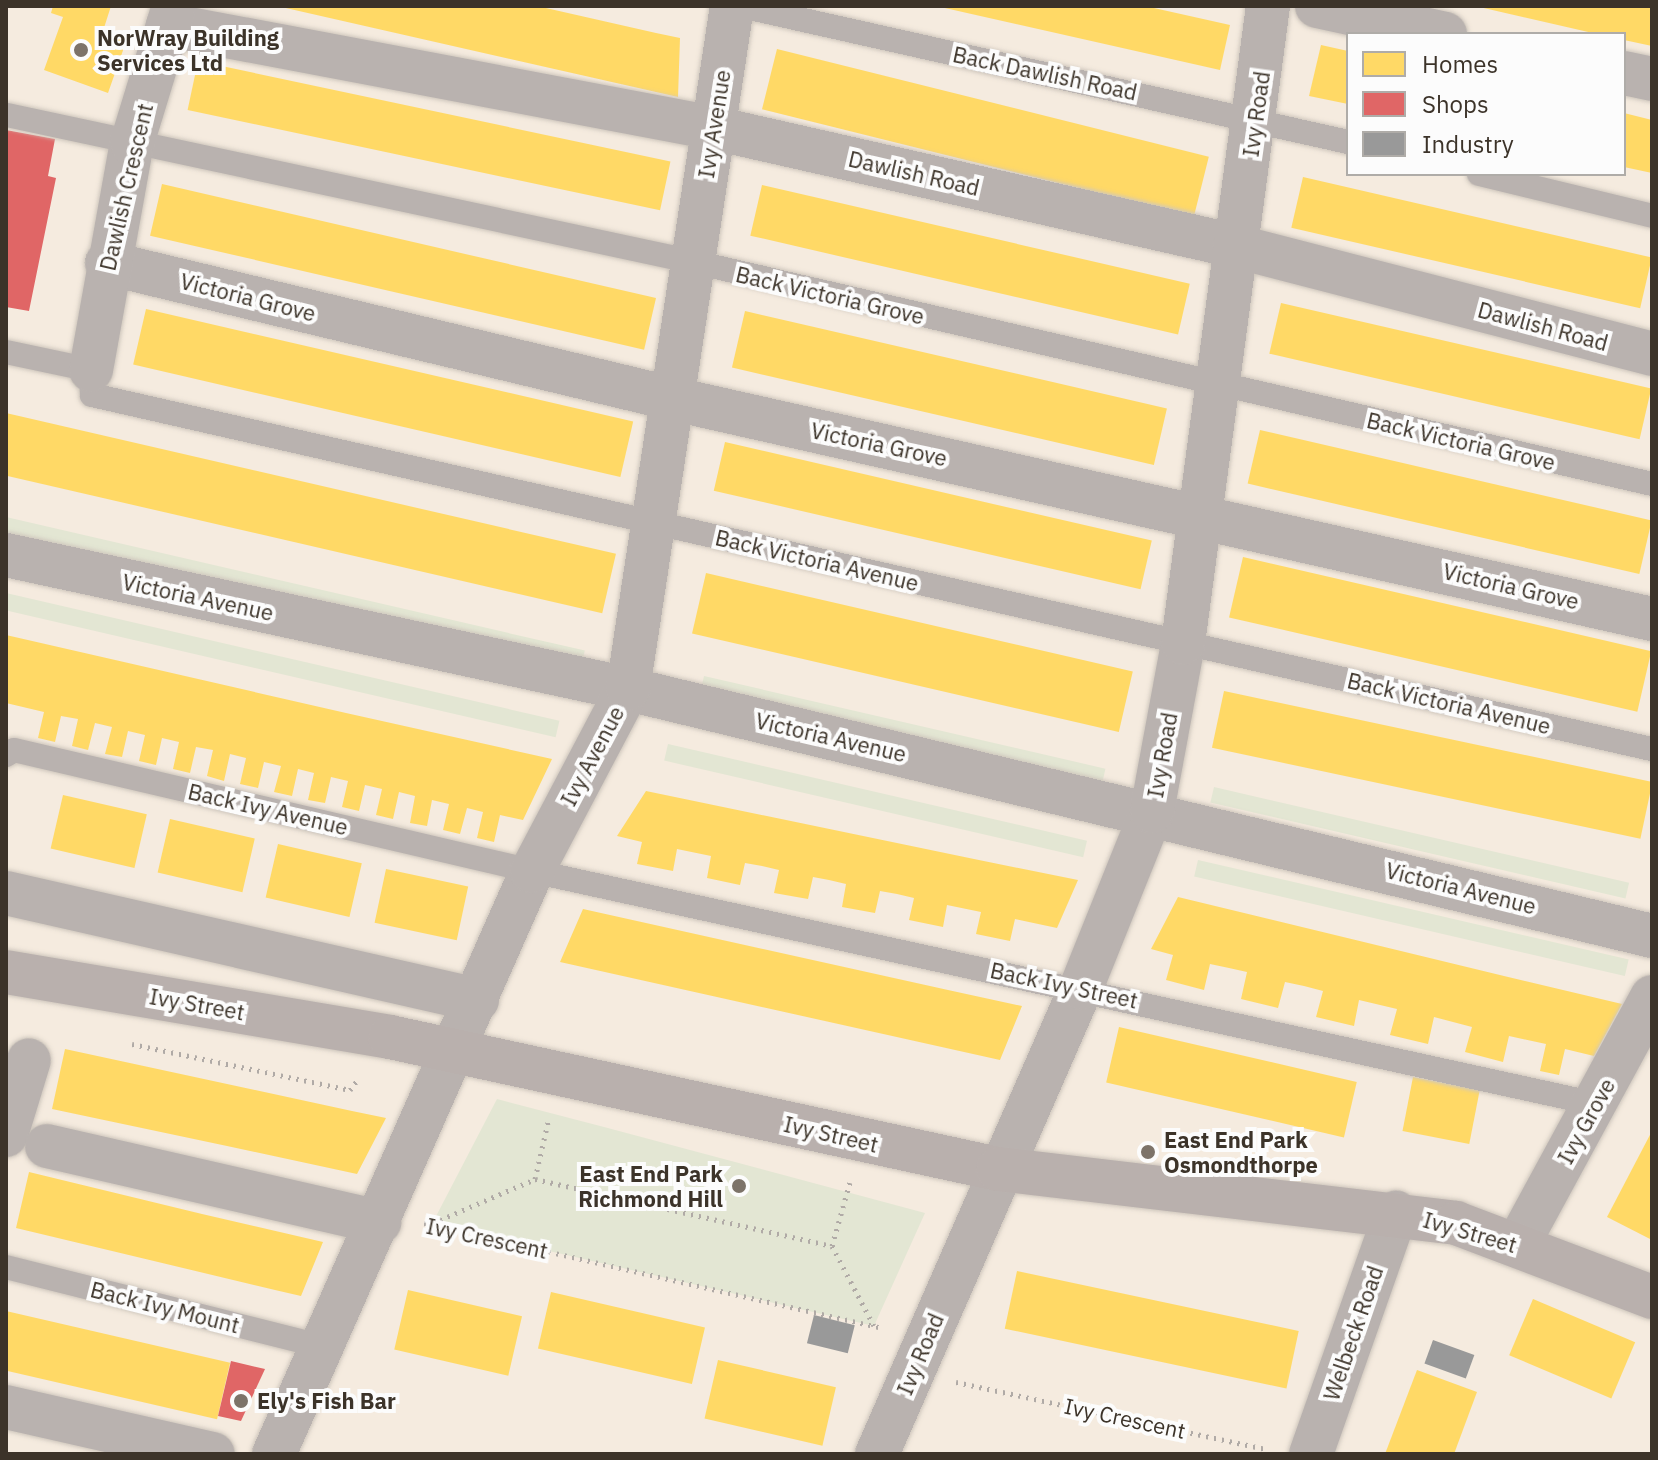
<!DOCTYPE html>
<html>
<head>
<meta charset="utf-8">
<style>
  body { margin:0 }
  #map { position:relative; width:1658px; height:1460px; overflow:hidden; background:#f5ebdf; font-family:"IBM Plex Sans",sans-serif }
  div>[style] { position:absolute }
  .green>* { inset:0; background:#e3e6d3; transform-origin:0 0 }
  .homes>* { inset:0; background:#ffd966; transform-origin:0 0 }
  .shops>* { inset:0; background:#e06666 }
  .industry>* { inset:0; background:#999; transform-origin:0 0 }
  .path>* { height:5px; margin-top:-2.5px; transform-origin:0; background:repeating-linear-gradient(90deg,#b0aaa6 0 2px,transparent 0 8px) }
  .roads { filter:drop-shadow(0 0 2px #cec6bc) drop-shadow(0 0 2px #cec6bc) }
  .lane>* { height:24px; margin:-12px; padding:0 12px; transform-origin:12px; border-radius:12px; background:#b9b2af }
  .street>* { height:44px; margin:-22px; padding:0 22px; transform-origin:22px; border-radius:22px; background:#b9b2af }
  .secondary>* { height:44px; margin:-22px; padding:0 22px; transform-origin:22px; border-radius:22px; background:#b9b0ad }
  .dots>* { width:22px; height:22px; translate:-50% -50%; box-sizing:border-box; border:4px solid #fcfcfc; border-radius:50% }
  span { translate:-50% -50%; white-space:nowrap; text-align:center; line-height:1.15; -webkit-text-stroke:8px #fcfcfc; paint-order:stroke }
  .poi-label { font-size:22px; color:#3c3329; font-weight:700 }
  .left { translate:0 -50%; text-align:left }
  .right { translate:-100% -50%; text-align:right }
  .street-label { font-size:22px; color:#3c3329 }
  .frame { position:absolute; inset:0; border:8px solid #3c3329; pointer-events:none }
  .legend { position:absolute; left:1346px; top:32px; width:280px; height:144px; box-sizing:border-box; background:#fcfcfc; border:2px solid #afaca8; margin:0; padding:10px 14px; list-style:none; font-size:24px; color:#3c3329 }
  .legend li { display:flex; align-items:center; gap:16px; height:40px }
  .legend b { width:40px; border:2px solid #afaca8 }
</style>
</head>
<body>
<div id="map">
  <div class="green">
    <i style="left:6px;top:517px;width:594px;height:18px;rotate:13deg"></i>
    <i style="left:6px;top:593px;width:568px;height:17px;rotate:13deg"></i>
    <i style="left:704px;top:676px;width:412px;height:17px;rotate:13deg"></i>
    <i style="left:668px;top:744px;width:430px;height:17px;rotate:13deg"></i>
    <i style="left:1214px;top:787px;width:426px;height:16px;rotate:13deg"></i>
    <i style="left:1198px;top:860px;width:442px;height:17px;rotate:13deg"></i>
    <i style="clip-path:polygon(497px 1099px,604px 1127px,925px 1213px,874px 1326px,432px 1224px)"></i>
  </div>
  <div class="homes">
    <i style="clip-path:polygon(53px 6px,111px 6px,103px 31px,127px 39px,108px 93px,44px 70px,63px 17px,51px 13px)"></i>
    <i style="clip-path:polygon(277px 6px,537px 6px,656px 33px,680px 38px,678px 97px)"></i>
    <i style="clip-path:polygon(936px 6px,1145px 6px,1230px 25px,1220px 70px)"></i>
    <i style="clip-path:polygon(1475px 6px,1652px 6px,1652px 46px,1624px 40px,1624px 34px,1597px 34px)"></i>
    <i style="clip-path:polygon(1321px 45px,1348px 51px,1348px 104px,1309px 96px)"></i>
    <i style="left:777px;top:49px;width:445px;height:62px;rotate:14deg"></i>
    <i style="left:198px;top:61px;width:483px;height:50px;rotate:12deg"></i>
    <i style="clip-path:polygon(1624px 113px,1652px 120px,1652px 173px,1624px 167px)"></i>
    <i style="left:1303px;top:177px;width:358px;height:52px;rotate:13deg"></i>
    <i style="left:162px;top:184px;width:507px;height:53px;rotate:13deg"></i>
    <i style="left:762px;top:185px;width:439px;height:52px;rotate:13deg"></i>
    <i style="left:1281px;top:303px;width:380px;height:52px;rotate:13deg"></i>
    <i style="left:146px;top:309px;width:500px;height:57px;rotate:13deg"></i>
    <i style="left:745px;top:311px;width:433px;height:58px;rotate:13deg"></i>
    <i style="left:6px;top:413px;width:626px;height:61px;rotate:13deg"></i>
    <i style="left:1260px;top:430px;width:402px;height:55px;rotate:13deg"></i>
    <i style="left:725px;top:442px;width:438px;height:50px;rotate:13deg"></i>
    <i style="left:1243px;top:557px;width:419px;height:62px;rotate:13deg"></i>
    <i style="left:706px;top:573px;width:438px;height:62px;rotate:13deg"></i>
    <i style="clip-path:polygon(6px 635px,346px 713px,552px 759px,523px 820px,500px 815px,494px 842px,477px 838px,483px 812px,467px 808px,460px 834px,443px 830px,449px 804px,432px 800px,427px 826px,410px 823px,415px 796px,399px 792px,393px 819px,376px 815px,382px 789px,365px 785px,359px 811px,342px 807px,348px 781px,331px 777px,325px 803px,308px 800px,314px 773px,298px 769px,292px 796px,274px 792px,281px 766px,264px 762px,258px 788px,240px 784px,246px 758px,230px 754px,224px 781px,207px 776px,213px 750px,196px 747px,190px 773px,173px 769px,179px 742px,162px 738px,156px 765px,139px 761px,145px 735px,128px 731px,122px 757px,105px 754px,112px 727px,95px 723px,88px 750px,72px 746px,78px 719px,61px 716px,55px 742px,38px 738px,44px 712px,6px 703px)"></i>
    <i style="left:1224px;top:691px;width:438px;height:58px;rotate:12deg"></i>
    <i style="clip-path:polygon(646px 791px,974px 859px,1078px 880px,1057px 928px,1015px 919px,1010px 941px,976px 934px,981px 912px,947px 905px,943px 927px,909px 920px,914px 898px,897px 894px,880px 891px,875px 913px,842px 907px,846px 884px,829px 880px,813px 877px,808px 899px,774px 893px,779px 870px,762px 866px,745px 863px,740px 885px,707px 878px,711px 856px,677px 849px,673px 871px,637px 864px,642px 842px,617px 836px)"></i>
    <i style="left:63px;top:795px;width:86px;height:55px;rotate:13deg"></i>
    <i style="left:170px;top:819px;width:87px;height:55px;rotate:13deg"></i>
    <i style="left:278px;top:844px;width:86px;height:55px;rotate:13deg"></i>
    <i style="left:386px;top:869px;width:84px;height:55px;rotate:12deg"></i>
    <i style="clip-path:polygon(1178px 897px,1504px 976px,1622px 1004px,1594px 1056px,1565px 1049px,1559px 1075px,1540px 1071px,1546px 1044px,1509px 1036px,1503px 1062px,1465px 1052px,1472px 1027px,1434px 1017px,1428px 1044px,1390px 1035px,1397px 1009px,1359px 1000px,1354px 1026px,1316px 1017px,1323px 991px,1304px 986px,1285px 982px,1278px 1008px,1241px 999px,1247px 972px,1229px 968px,1210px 964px,1204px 990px,1166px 980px,1173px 955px,1151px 949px)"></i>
    <i style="clip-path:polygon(583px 909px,948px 990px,1022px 1006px,1000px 1060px,560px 962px)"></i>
    <i style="left:1119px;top:1027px;width:244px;height:57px;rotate:13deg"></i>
    <i style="clip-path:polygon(65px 1049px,352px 1111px,386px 1118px,357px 1174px,227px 1146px,52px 1109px)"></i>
    <i style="left:1413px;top:1077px;width:68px;height:55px;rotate:11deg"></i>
    <i style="clip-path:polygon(1652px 1131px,1652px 1240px,1607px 1217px)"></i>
    <i style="clip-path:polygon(29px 1172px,202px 1214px,323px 1242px,301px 1296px,275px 1290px,16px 1228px)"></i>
    <i style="left:1017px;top:1271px;width:288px;height:59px;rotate:12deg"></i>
    <i style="left:408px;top:1290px;width:117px;height:61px;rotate:13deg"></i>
    <i style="left:551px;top:1292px;width:158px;height:58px;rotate:13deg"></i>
    <i style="left:1533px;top:1299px;width:111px;height:61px;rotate:23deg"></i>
    <i style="left:6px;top:1311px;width:230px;height:58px;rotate:13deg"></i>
    <i style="left:718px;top:1360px;width:121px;height:60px;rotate:13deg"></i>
    <i style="clip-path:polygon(1417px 1370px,1477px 1392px,1454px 1454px,1385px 1454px)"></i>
  </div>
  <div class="shops">
    <i style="clip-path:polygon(6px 130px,55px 139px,48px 176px,56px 178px,29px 311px,6px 307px)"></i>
    <i style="clip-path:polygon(231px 1361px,265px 1369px,241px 1421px,218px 1416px)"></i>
  </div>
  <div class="industry">
    <i style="left:814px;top:1315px;width:42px;height:29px;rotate:14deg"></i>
    <i style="left:1433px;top:1340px;width:44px;height:25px;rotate:20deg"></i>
  </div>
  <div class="path">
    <i style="left:132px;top:1044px;width:223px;rotate:11.9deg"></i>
    <i style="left:350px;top:1090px;width:15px;rotate:-53deg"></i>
    <i style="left:535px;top:1179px;width:63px;rotate:-77.1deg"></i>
    <i style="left:424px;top:1223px;width:470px;rotate:12.9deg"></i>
    <i style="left:433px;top:1223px;width:111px;rotate:-23.3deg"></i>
    <i style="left:535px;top:1179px;width:304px;rotate:12.7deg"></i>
    <i style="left:832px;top:1246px;width:90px;rotate:62.3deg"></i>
    <i style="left:832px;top:1246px;width:66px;rotate:-74.3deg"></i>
    <i style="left:956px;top:1382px;width:318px;rotate:12.2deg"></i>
  </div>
  <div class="roads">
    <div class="lane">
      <i style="left:741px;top:6px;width:622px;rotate:12.63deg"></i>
      <i style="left:7px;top:115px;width:698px;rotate:12.07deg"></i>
      <i style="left:690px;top:261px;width:988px;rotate:13.05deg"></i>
      <i style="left:1479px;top:174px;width:178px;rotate:13.6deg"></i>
      <i style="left:6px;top:352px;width:87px;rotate:12deg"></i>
      <i style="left:91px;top:370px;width:25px;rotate:88deg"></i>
      <i style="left:92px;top:395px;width:1600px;rotate:12.79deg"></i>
      <i style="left:6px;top:755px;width:9px;rotate:-32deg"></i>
      <i style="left:14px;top:750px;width:532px;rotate:13.15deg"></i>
      <i style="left:532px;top:871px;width:1089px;rotate:12.35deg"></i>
      <i style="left:6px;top:1267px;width:328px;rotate:14.1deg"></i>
    </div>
    <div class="street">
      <i style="left:1317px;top:6px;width:131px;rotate:12.3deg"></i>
      <i style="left:168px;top:25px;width:556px;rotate:10.68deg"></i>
      <i style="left:714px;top:128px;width:534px;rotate:12.76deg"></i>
      <i style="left:1235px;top:246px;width:431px;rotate:14.5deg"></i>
      <i style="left:1624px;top:73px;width:29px;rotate:12deg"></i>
      <i style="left:107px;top:263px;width:583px;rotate:13.49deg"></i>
      <i style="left:674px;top:399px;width:1002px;rotate:12.68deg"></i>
      <i style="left:91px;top:370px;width:231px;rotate:-79.8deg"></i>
      <i style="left:132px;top:143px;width:143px;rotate:-73deg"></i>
      <i style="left:6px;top:555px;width:636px;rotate:12.16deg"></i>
      <i style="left:628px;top:689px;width:1053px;rotate:13.56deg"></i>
      <i style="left:6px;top:893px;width:483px;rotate:12.8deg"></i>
      <i style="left:6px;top:1135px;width:78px;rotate:-73deg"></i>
      <i style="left:47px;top:1146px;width:341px;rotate:12.9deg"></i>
      <i style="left:1518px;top:1244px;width:281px;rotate:-61.5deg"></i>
      <i style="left:6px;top:1407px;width:212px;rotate:12.8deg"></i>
      <i style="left:274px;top:1454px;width:638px;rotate:-66.13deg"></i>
      <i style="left:532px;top:871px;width:206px;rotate:-62.2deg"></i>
      <i style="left:628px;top:689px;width:691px;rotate:-81.34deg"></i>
      <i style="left:877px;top:1454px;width:509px;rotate:-66.36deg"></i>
      <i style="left:1081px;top:988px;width:191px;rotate:-68.1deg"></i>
      <i style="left:1152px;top:811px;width:171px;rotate:-79.5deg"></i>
      <i style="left:1183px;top:643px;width:643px;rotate:-82.4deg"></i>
      <i style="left:1311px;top:1454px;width:256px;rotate:-70.6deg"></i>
    </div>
    <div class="secondary">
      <i style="left:6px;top:972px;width:389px;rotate:9.6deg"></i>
      <i style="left:390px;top:1037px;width:622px;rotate:12.25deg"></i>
      <i style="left:998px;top:1169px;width:461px;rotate:6.7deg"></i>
      <i style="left:1456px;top:1223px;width:210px;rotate:20.7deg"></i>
    </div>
  </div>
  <div class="dots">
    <i style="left:81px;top:50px;background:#7d7369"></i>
    <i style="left:1148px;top:1152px;background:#7d7369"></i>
    <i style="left:739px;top:1186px;background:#7d7369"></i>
    <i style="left:241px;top:1401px;background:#7d7369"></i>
  </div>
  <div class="poi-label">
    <span class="left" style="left:97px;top:50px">NorWray Building<br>Services Ltd</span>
    <span class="left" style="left:1164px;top:1152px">East End Park<br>Osmondthorpe</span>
    <span class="right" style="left:723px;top:1186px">East End Park<br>Richmond Hill</span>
    <span class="left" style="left:257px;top:1401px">Ely's Fish Bar</span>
  </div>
  <div class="street-label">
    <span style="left:1045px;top:73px;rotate:12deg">Back Dawlish Road</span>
    <span style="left:1256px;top:114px;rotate:-82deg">Ivy Road</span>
    <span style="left:714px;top:124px;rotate:-81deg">Ivy Avenue</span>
    <span style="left:914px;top:173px;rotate:13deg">Dawlish Road</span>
    <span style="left:126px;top:187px;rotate:-77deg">Dawlish Crescent</span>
    <span style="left:830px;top:295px;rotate:13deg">Back Victoria Grove</span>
    <span style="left:248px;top:297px;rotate:14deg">Victoria Grove</span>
    <span style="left:1543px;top:326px;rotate:15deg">Dawlish Road</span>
    <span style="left:1461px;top:441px;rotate:13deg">Back Victoria Grove</span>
    <span style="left:879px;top:444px;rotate:12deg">Victoria Grove</span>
    <span style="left:817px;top:560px;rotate:13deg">Back Victoria Avenue</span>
    <span style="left:1511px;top:586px;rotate:13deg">Victoria Grove</span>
    <span style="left:198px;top:597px;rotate:12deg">Victoria Avenue</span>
    <span style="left:1449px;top:703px;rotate:13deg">Back Victoria Avenue</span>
    <span style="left:831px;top:737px;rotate:13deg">Victoria Avenue</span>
    <span style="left:1162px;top:755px;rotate:-80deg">Ivy Road</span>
    <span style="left:592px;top:756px;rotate:-62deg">Ivy Avenue</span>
    <span style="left:268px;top:809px;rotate:13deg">Back Ivy Avenue</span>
    <span style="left:1461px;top:888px;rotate:14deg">Victoria Avenue</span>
    <span style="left:1064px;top:985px;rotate:12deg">Back Ivy Street</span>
    <span style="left:197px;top:1004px;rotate:10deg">Ivy Street</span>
    <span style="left:1586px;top:1121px;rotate:-61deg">Ivy Grove</span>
    <span style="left:831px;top:1134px;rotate:13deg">Ivy Street</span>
    <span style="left:1470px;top:1232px;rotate:16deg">Ivy Street</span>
    <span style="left:487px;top:1238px;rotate:12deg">Ivy Crescent</span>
    <span style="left:165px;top:1307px;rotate:14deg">Back Ivy Mount</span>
    <span style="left:1353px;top:1333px;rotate:-71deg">Welbeck Road</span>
    <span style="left:920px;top:1354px;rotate:-67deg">Ivy Road</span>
    <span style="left:1125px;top:1418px;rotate:12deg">Ivy Crescent</span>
  </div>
  <div class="frame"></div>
  <ul class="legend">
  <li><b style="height:22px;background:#ffd966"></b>Homes</li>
  <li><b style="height:22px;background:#e06666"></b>Shops</li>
  <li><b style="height:22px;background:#999"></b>Industry</li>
  </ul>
</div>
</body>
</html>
